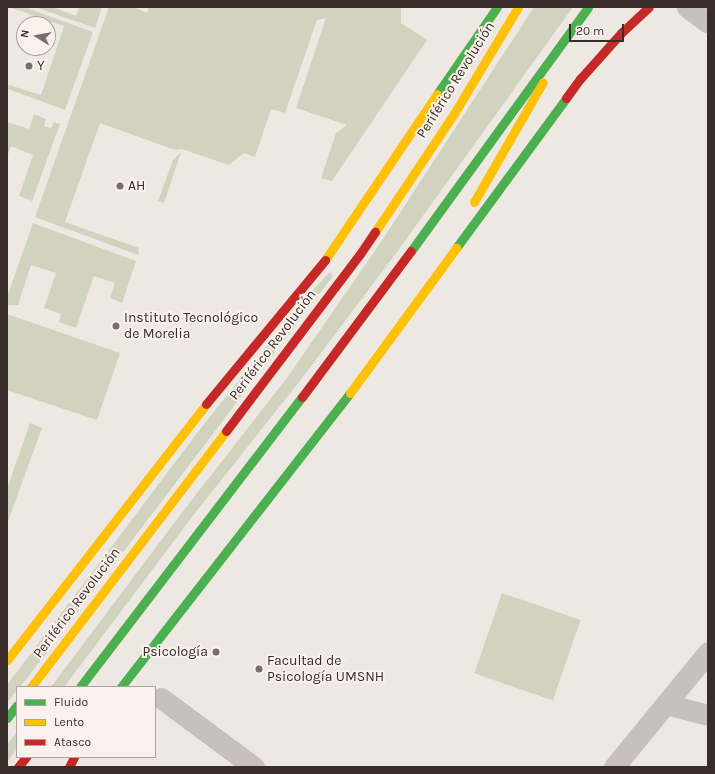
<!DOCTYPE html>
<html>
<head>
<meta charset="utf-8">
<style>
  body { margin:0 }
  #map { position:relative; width:715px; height:774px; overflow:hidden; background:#eee8e3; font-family:Karla,sans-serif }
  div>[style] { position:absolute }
  .green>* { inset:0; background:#d1d3be; transform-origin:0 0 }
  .street>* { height:21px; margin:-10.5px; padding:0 10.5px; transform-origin:10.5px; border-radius:10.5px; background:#c7c0bc }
  .fast>* { height:9px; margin:-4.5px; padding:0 4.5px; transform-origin:4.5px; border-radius:4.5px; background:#4caf50 }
  .slow>* { height:9px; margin:-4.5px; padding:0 4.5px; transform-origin:4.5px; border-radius:4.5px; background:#ffc107 }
  .jam>* { height:9px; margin:-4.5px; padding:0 4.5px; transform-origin:4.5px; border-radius:4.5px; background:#c62828 }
  .dots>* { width:11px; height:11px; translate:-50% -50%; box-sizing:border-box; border:2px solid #faf1ec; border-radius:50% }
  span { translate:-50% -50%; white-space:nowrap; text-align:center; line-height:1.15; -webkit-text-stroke:4px #faf1ec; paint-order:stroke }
  .poi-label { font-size:14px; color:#382d2a }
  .left { translate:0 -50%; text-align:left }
  .right { translate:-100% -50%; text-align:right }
  .street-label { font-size:14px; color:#382d2a }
  .frame { position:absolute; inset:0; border:8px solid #382d2a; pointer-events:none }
  .legend { position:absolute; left:16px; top:686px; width:140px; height:72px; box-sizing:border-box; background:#faf1ec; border:1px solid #aca39e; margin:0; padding:5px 7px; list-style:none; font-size:12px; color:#382d2a }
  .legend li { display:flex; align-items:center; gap:8px; height:20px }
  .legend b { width:20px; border:1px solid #aca39e }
  .north { position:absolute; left:16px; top:16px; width:40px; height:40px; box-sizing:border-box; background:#faf1ec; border:1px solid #aca39e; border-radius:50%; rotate:281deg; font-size:11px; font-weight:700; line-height:16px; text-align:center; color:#382d2a }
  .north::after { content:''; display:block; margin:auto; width:14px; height:18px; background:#786e6b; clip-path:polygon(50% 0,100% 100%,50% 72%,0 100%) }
  .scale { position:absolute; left:569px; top:24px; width:55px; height:18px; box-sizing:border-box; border:2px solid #382d2a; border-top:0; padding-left:5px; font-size:12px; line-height:14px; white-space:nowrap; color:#382d2a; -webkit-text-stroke:3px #faf1ec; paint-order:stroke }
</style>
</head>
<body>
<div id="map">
  <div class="green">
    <i style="clip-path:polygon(9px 7px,24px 7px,93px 32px,65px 110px,8px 89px,9px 85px,41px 95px,64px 26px)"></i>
    <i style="clip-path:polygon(35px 7px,52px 7px,76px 16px,79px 7px,102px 7px,95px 28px)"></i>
    <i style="clip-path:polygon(109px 7px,133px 7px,147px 13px,149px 7px,401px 7px,401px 23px,427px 40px,332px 181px,321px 178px,336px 133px,347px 125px,296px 108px,326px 18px,317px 20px,285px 113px,271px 109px,255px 157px,244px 153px,229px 165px,182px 149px,175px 150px,100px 123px,65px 222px,139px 248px,138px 255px,35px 217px)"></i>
    <i style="clip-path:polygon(534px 7px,573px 7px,397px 252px,299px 382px,195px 513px,64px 687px,51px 687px,187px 506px,289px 375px,381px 242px)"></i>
    <i style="clip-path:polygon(34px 114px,46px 119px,44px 126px,51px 128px,54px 122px,60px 124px,32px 201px,19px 196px,33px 155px,11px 146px,7px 157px,7px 122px,29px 129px)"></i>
    <i style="clip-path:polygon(181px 152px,164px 203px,158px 201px,173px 160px)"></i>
    <i style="clip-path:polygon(33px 223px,136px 261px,122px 303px,110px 298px,115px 283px,94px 276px,76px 328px,59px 322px,61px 314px,44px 308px,56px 273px,31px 265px,18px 305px,7px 305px,7px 297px)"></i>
    <i style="clip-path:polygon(330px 272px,333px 276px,44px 656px,20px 687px,17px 687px,17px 690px,7px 703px,7px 685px,204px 424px,311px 292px)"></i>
    <i style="clip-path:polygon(7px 314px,120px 353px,97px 420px,7px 390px)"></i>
    <i style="clip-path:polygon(30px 423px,42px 428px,7px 524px,7px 489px)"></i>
    <i style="left:502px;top:593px;width:83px;height:85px;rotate:19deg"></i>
    <i style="clip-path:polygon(17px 732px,17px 749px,7px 762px,7px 745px)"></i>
  </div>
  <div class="street">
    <i style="left:687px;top:7px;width:26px;rotate:37deg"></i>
    <i style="left:161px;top:698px;width:116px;rotate:36.6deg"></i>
    <i style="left:666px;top:704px;width:43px;rotate:14.7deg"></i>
    <i style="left:614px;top:767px;width:149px;rotate:-50.7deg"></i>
  </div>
  <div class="fast">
    <i style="left:437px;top:94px;width:106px;rotate:-55.4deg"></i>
    <i style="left:456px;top:248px;width:186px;rotate:-53.7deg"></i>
    <i style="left:411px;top:251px;width:301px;rotate:-54deg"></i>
    <i style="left:80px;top:687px;width:365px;rotate:-52.6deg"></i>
    <i style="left:121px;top:687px;width:373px;rotate:-52.1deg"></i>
    <i style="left:7px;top:718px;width:16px;rotate:-52deg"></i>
  </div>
  <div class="slow">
    <i style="left:474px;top:202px;width:138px;rotate:-60.1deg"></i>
    <i style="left:375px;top:232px;width:144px;rotate:-56.3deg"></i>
    <i style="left:455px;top:112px;width:122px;rotate:-59deg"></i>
    <i style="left:325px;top:260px;width:200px;rotate:-56deg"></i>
    <i style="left:350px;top:393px;width:180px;rotate:-53.8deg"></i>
    <i style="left:7px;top:660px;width:324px;rotate:-52.1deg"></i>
    <i style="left:31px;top:687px;width:322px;rotate:-52.7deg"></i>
  </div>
  <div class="jam">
    <i style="left:566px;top:98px;width:24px;rotate:-54deg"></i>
    <i style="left:580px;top:79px;width:62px;rotate:-48.3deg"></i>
    <i style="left:621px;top:33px;width:38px;rotate:-43deg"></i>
    <i style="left:302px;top:397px;width:182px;rotate:-53.3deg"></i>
    <i style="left:206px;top:404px;width:187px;rotate:-50.4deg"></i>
    <i style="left:226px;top:431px;width:222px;rotate:-52.9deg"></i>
    <i style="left:360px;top:254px;width:27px;rotate:-56deg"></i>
    <i style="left:18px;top:767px;width:13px;rotate:-51deg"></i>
    <i style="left:69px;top:767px;width:11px;rotate:-63deg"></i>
  </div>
  <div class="dots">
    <i style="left:29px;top:66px;background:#786e6b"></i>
    <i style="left:120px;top:186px;background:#786e6b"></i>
    <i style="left:116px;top:326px;background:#786e6b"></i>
    <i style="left:216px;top:652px;background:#786e6b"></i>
    <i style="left:259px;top:669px;background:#786e6b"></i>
  </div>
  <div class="poi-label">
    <span class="left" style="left:37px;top:66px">Y</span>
    <span class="left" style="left:128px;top:186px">AH</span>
    <span class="left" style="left:124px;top:326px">Instituto Tecnológico<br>de Morelia</span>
    <span class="right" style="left:208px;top:652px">Psicología</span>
    <span class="left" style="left:267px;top:669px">Facultad de<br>Psicología UMSNH</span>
  </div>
  <div class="street-label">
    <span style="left:456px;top:80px;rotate:-58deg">Periférico Revolución</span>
    <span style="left:273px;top:345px;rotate:-53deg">Periférico Revolución</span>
    <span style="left:77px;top:603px;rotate:-53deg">Periférico Revolución</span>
  </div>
  <div class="frame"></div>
  <ul class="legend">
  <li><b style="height:5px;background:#4caf50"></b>Fluido</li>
  <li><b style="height:5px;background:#ffc107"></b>Lento</li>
  <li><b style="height:5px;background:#c62828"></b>Atasco</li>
  </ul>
  <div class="north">N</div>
  <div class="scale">20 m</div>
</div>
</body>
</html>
